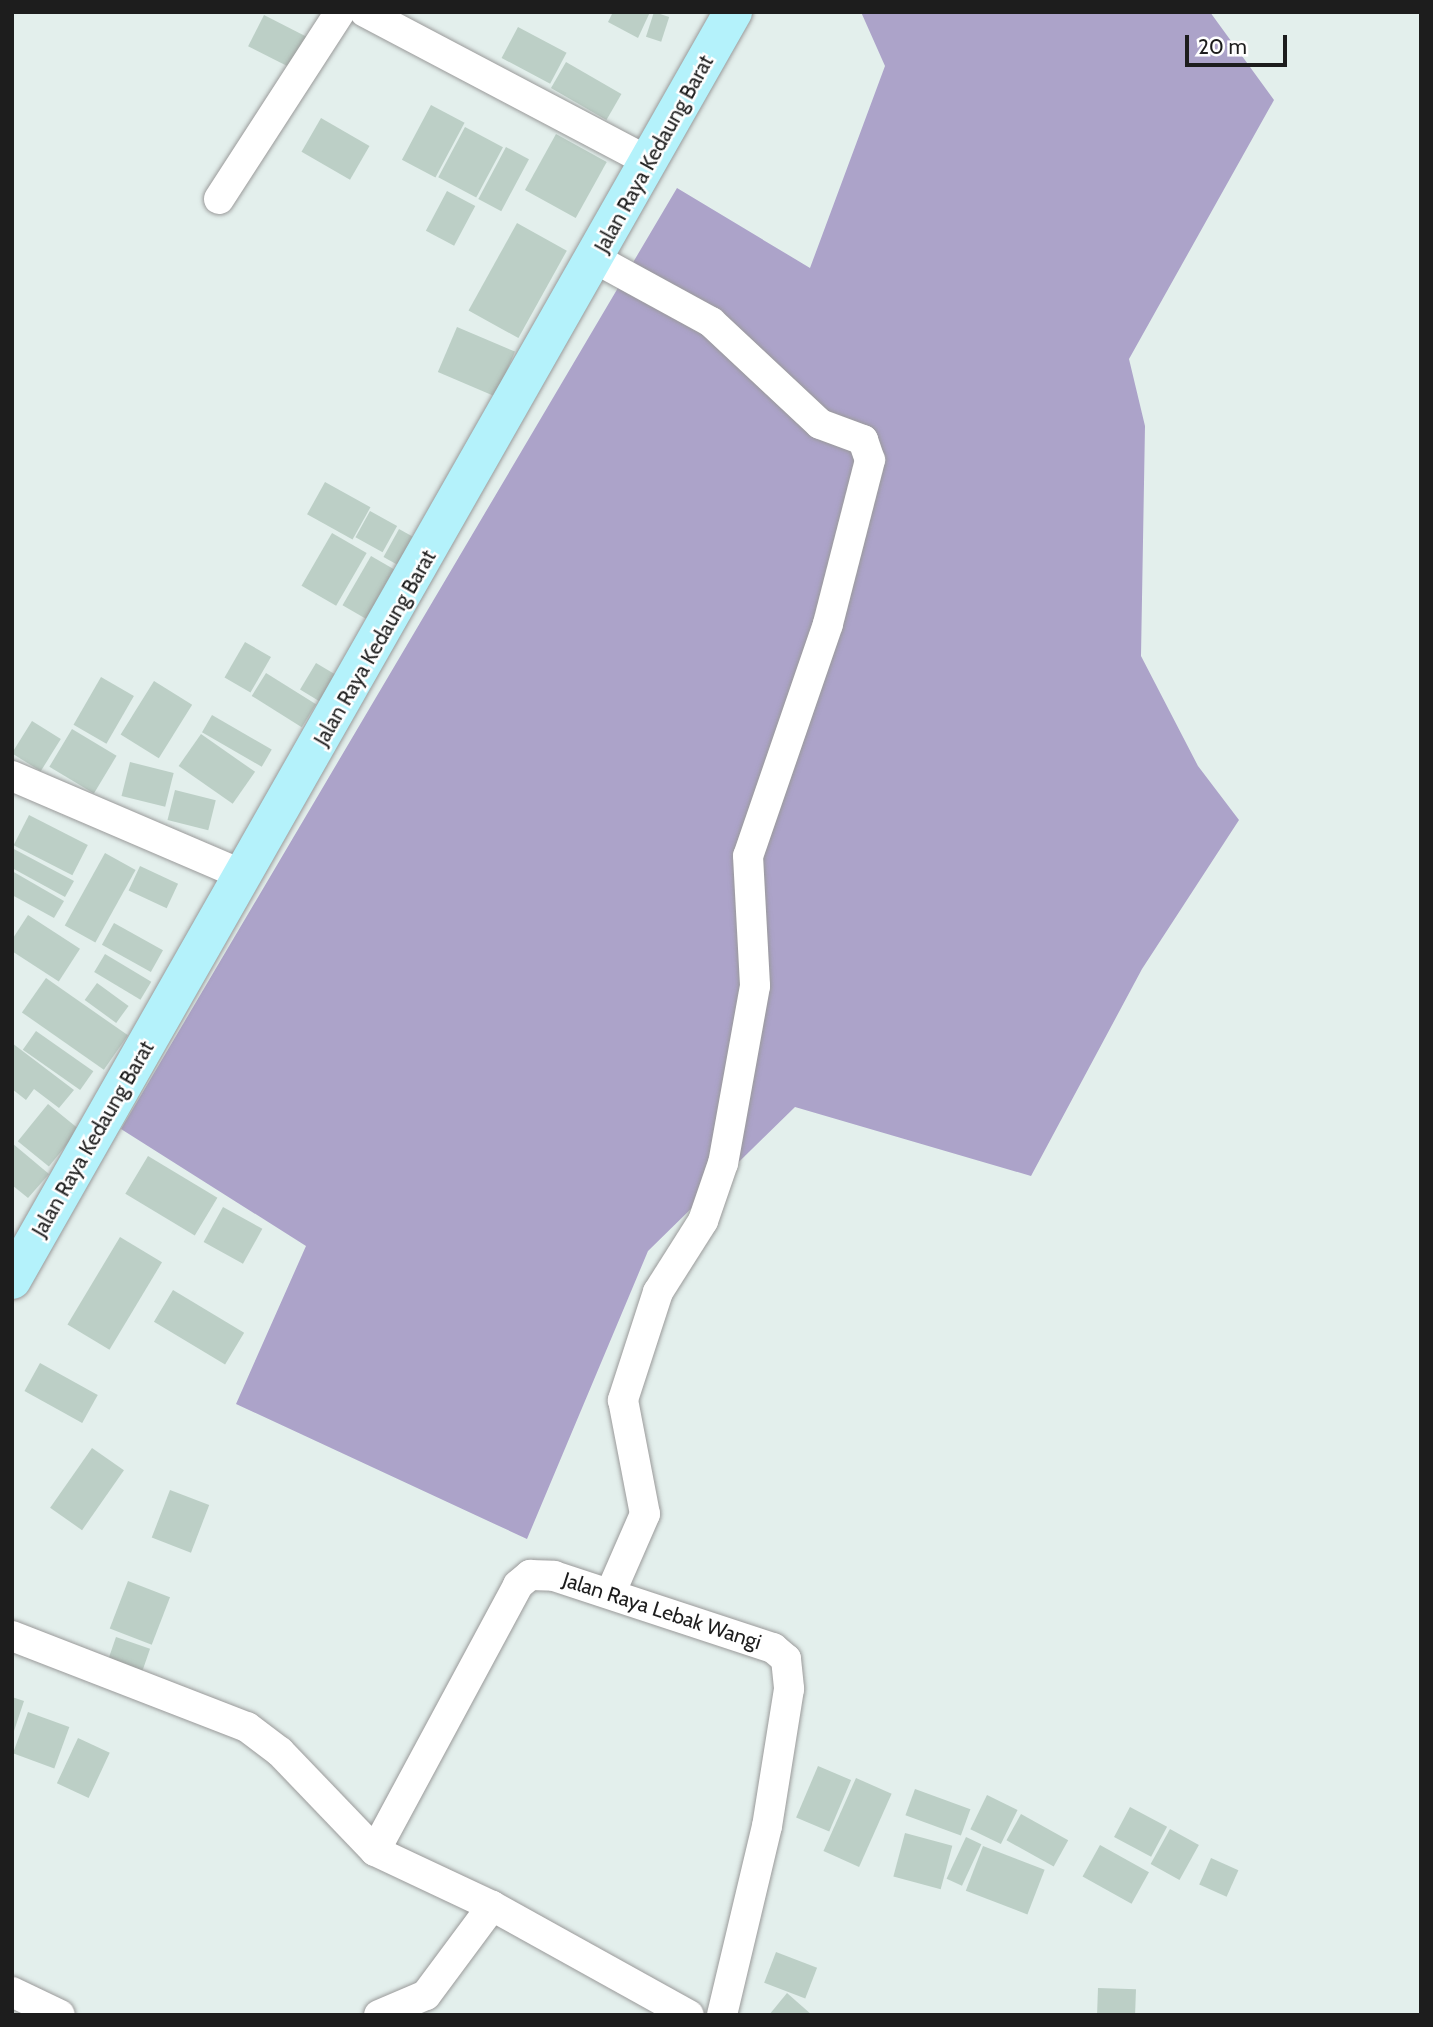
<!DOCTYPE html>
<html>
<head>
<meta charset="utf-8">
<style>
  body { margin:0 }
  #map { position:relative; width:1433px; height:2027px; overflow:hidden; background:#e3efec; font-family:Cabin,sans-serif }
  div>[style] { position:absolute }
  .cemetery>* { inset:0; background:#aca3c9 }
  .building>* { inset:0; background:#bccfc6; transform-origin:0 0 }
  .roads { filter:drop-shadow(0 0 2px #9a9a9a) drop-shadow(0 0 2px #9a9a9a) }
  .street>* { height:30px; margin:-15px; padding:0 15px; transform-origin:15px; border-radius:15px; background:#fff }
  .secondary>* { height:38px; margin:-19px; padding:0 19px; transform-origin:19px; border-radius:19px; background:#b4f2fb }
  span { translate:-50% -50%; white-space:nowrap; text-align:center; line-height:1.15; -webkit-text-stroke:5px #fff; paint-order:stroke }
  .street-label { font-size:21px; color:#1d1d1d }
  .frame { position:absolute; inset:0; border:14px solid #1d1d1d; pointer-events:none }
  .scale { position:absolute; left:1185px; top:35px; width:102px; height:32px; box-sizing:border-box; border:4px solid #1d1d1d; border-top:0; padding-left:9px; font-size:21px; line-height:24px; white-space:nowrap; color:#1d1d1d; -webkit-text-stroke:5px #fff; paint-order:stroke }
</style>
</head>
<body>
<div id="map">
  <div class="cemetery">
    <i style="clip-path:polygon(861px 12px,1210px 12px,1274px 100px,1129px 359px,1145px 426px,1141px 656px,1198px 766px,1239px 820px,1142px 969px,1031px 1176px,795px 1107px,648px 1251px,527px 1539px,236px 1404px,306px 1246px,121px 1129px,677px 188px,810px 268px,885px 66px)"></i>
  </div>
  <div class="building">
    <i style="clip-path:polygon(613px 12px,650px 12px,638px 38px,608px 22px)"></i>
    <i style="left:654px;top:12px;width:16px;height:26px;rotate:18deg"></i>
    <i style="left:264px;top:15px;width:56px;height:35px;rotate:27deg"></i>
    <i style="left:518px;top:27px;width:55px;height:35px;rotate:28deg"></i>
    <i style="left:566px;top:62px;width:64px;height:30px;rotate:30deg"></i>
    <i style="left:431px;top:105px;width:38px;height:62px;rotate:28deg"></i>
    <i style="left:321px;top:118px;width:56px;height:39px;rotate:30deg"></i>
    <i style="left:465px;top:127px;width:43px;height:57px;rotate:28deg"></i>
    <i style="left:556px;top:134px;width:58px;height:64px;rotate:29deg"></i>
    <i style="left:506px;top:147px;width:26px;height:59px;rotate:28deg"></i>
    <i style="left:447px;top:191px;width:32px;height:45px;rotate:28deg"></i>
    <i style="left:517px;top:223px;width:57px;height:100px;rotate:29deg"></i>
    <i style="left:457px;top:327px;width:63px;height:49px;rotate:23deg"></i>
    <i style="left:325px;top:482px;width:52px;height:37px;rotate:29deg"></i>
    <i style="left:370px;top:511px;width:31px;height:30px;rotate:29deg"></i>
    <i style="left:399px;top:529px;width:18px;height:32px;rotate:29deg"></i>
    <i style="left:332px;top:533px;width:40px;height:61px;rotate:30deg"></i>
    <i style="left:371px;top:556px;width:28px;height:57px;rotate:30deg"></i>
    <i style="left:245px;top:642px;width:30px;height:41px;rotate:30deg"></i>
    <i style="left:316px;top:663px;width:23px;height:31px;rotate:31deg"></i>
    <i style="left:266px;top:673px;width:59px;height:27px;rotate:32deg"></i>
    <i style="left:101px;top:677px;width:38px;height:55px;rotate:30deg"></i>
    <i style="left:154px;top:681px;width:45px;height:63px;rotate:32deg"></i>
    <i style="left:212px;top:715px;width:69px;height:20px;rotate:30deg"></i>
    <i style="left:32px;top:721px;width:34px;height:38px;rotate:32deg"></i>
    <i style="left:72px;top:729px;width:52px;height:44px;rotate:31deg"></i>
    <i style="left:201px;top:734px;width:66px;height:39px;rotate:35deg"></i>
    <i style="left:130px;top:762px;width:45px;height:35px;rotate:14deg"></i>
    <i style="left:175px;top:790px;width:42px;height:31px;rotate:14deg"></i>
    <i style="left:29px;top:815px;width:66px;height:34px;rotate:27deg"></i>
    <i style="clip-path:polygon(12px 848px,74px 881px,65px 897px,12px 868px)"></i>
    <i style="left:105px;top:853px;width:35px;height:83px;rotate:29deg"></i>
    <i style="left:140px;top:866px;width:42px;height:27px;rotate:25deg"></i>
    <i style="clip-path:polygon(12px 871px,64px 901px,54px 918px,12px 895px)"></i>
    <i style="left:28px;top:915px;width:62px;height:39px;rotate:33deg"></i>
    <i style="left:114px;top:923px;width:56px;height:25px;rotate:29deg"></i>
    <i style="left:105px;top:954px;width:54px;height:21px;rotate:31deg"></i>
    <i style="left:46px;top:978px;width:100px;height:42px;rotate:35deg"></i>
    <i style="left:97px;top:983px;width:39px;height:21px;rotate:36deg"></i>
    <i style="left:36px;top:1031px;width:70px;height:23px;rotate:35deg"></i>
    <i style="clip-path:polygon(12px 1043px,74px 1090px,59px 1108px,34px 1089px,26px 1100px,12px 1089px)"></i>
    <i style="left:48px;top:1104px;width:40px;height:48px;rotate:39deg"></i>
    <i style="clip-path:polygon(12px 1143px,49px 1174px,28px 1198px,12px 1185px)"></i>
    <i style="left:148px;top:1156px;width:81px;height:44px;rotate:31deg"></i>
    <i style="left:223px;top:1207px;width:45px;height:40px;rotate:29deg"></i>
    <i style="left:120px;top:1237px;width:49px;height:102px;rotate:31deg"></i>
    <i style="left:173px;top:1290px;width:83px;height:37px;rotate:31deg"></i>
    <i style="left:40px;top:1363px;width:66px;height:32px;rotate:29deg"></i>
    <i style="left:92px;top:1448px;width:39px;height:73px;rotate:35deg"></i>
    <i style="left:170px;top:1490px;width:42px;height:51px;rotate:21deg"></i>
    <i style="left:128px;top:1581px;width:45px;height:51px;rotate:21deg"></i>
    <i style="left:116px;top:1637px;width:36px;height:32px;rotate:19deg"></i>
    <i style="clip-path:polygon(12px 1697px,24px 1701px,13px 1734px,12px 1734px)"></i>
    <i style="left:28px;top:1712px;width:44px;height:44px;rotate:20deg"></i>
    <i style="left:78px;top:1738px;width:35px;height:50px;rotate:25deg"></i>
    <i style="left:818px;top:1766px;width:36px;height:56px;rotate:23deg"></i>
    <i style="left:856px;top:1778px;width:39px;height:80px;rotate:24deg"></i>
    <i style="left:915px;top:1789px;width:59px;height:28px;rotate:20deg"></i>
    <i style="left:987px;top:1795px;width:34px;height:38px;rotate:26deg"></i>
    <i style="left:1130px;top:1807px;width:42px;height:34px;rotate:28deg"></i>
    <i style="left:1021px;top:1814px;width:54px;height:30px;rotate:29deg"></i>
    <i style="left:1170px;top:1829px;width:33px;height:40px;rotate:29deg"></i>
    <i style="left:905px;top:1833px;width:49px;height:45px;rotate:15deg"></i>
    <i style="left:966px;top:1837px;width:17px;height:46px;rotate:25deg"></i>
    <i style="left:1100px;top:1845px;width:56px;height:36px;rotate:29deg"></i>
    <i style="left:983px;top:1846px;width:66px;height:48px;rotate:21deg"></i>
    <i style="left:1211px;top:1858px;width:30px;height:29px;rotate:24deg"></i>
    <i style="left:776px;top:1952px;width:44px;height:33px;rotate:21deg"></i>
    <i style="left:1098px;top:1988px;width:38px;height:27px;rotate:2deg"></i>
    <i style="clip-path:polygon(787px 1993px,812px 2015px,769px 2015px)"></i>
  </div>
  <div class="roads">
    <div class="street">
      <i style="left:365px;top:12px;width:320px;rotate:27.8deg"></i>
      <i style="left:219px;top:199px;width:223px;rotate:-57.1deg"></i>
      <i style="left:596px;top:259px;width:131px;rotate:28.7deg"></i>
      <i style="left:711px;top:322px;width:149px;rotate:43.1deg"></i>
      <i style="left:820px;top:424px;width:46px;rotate:20.4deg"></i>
      <i style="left:863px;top:440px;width:21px;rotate:71deg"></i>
      <i style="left:870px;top:460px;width:169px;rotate:104.4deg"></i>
      <i style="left:828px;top:624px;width:245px;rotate:109deg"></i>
      <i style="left:748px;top:856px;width:130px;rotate:86.9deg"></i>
      <i style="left:755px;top:986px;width:180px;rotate:100.2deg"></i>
      <i style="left:723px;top:1163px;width:61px;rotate:109deg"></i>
      <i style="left:703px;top:1221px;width:84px;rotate:122.4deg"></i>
      <i style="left:658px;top:1292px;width:114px;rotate:108deg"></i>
      <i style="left:623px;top:1400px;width:116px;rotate:79.1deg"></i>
      <i style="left:645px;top:1514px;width:87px;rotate:113.6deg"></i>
      <i style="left:12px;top:776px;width:251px;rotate:23.2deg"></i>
      <i style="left:12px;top:1636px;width:252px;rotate:21.2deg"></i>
      <i style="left:247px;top:1727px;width:41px;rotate:37.1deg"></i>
      <i style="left:280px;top:1752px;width:137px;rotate:46.2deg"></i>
      <i style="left:375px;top:1851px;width:129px;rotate:25.2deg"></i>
      <i style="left:492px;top:1906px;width:225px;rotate:29deg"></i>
      <i style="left:375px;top:1851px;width:302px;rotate:-61.7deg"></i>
      <i style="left:518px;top:1585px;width:16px;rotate:-40deg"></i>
      <i style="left:530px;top:1575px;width:24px;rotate:2deg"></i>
      <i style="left:554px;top:1576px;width:231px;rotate:18.2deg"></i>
      <i style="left:773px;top:1648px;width:17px;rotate:40deg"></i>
      <i style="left:786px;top:1659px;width:30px;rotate:84deg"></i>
      <i style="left:789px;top:1689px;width:139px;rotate:99.1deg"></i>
      <i style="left:767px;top:1826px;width:194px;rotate:103.4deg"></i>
      <i style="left:12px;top:1992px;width:53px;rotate:25.6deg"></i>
      <i style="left:379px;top:2015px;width:51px;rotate:-23.1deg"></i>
      <i style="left:426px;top:1995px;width:111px;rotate:-53.4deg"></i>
    </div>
    <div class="secondary">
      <i style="left:12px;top:1280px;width:1459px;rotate:-60.38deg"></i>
    </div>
  </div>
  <div class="street-label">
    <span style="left:654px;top:154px;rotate:-61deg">Jalan Raya Kedaung Barat</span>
    <span style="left:375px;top:648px;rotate:-60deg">Jalan Raya Kedaung Barat</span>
    <span style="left:93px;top:1139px;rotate:-60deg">Jalan Raya Kedaung Barat</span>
    <span style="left:662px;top:1611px;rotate:18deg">Jalan Raya Lebak Wangi</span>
  </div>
  <div class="frame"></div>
  <div class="scale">20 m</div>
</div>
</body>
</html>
